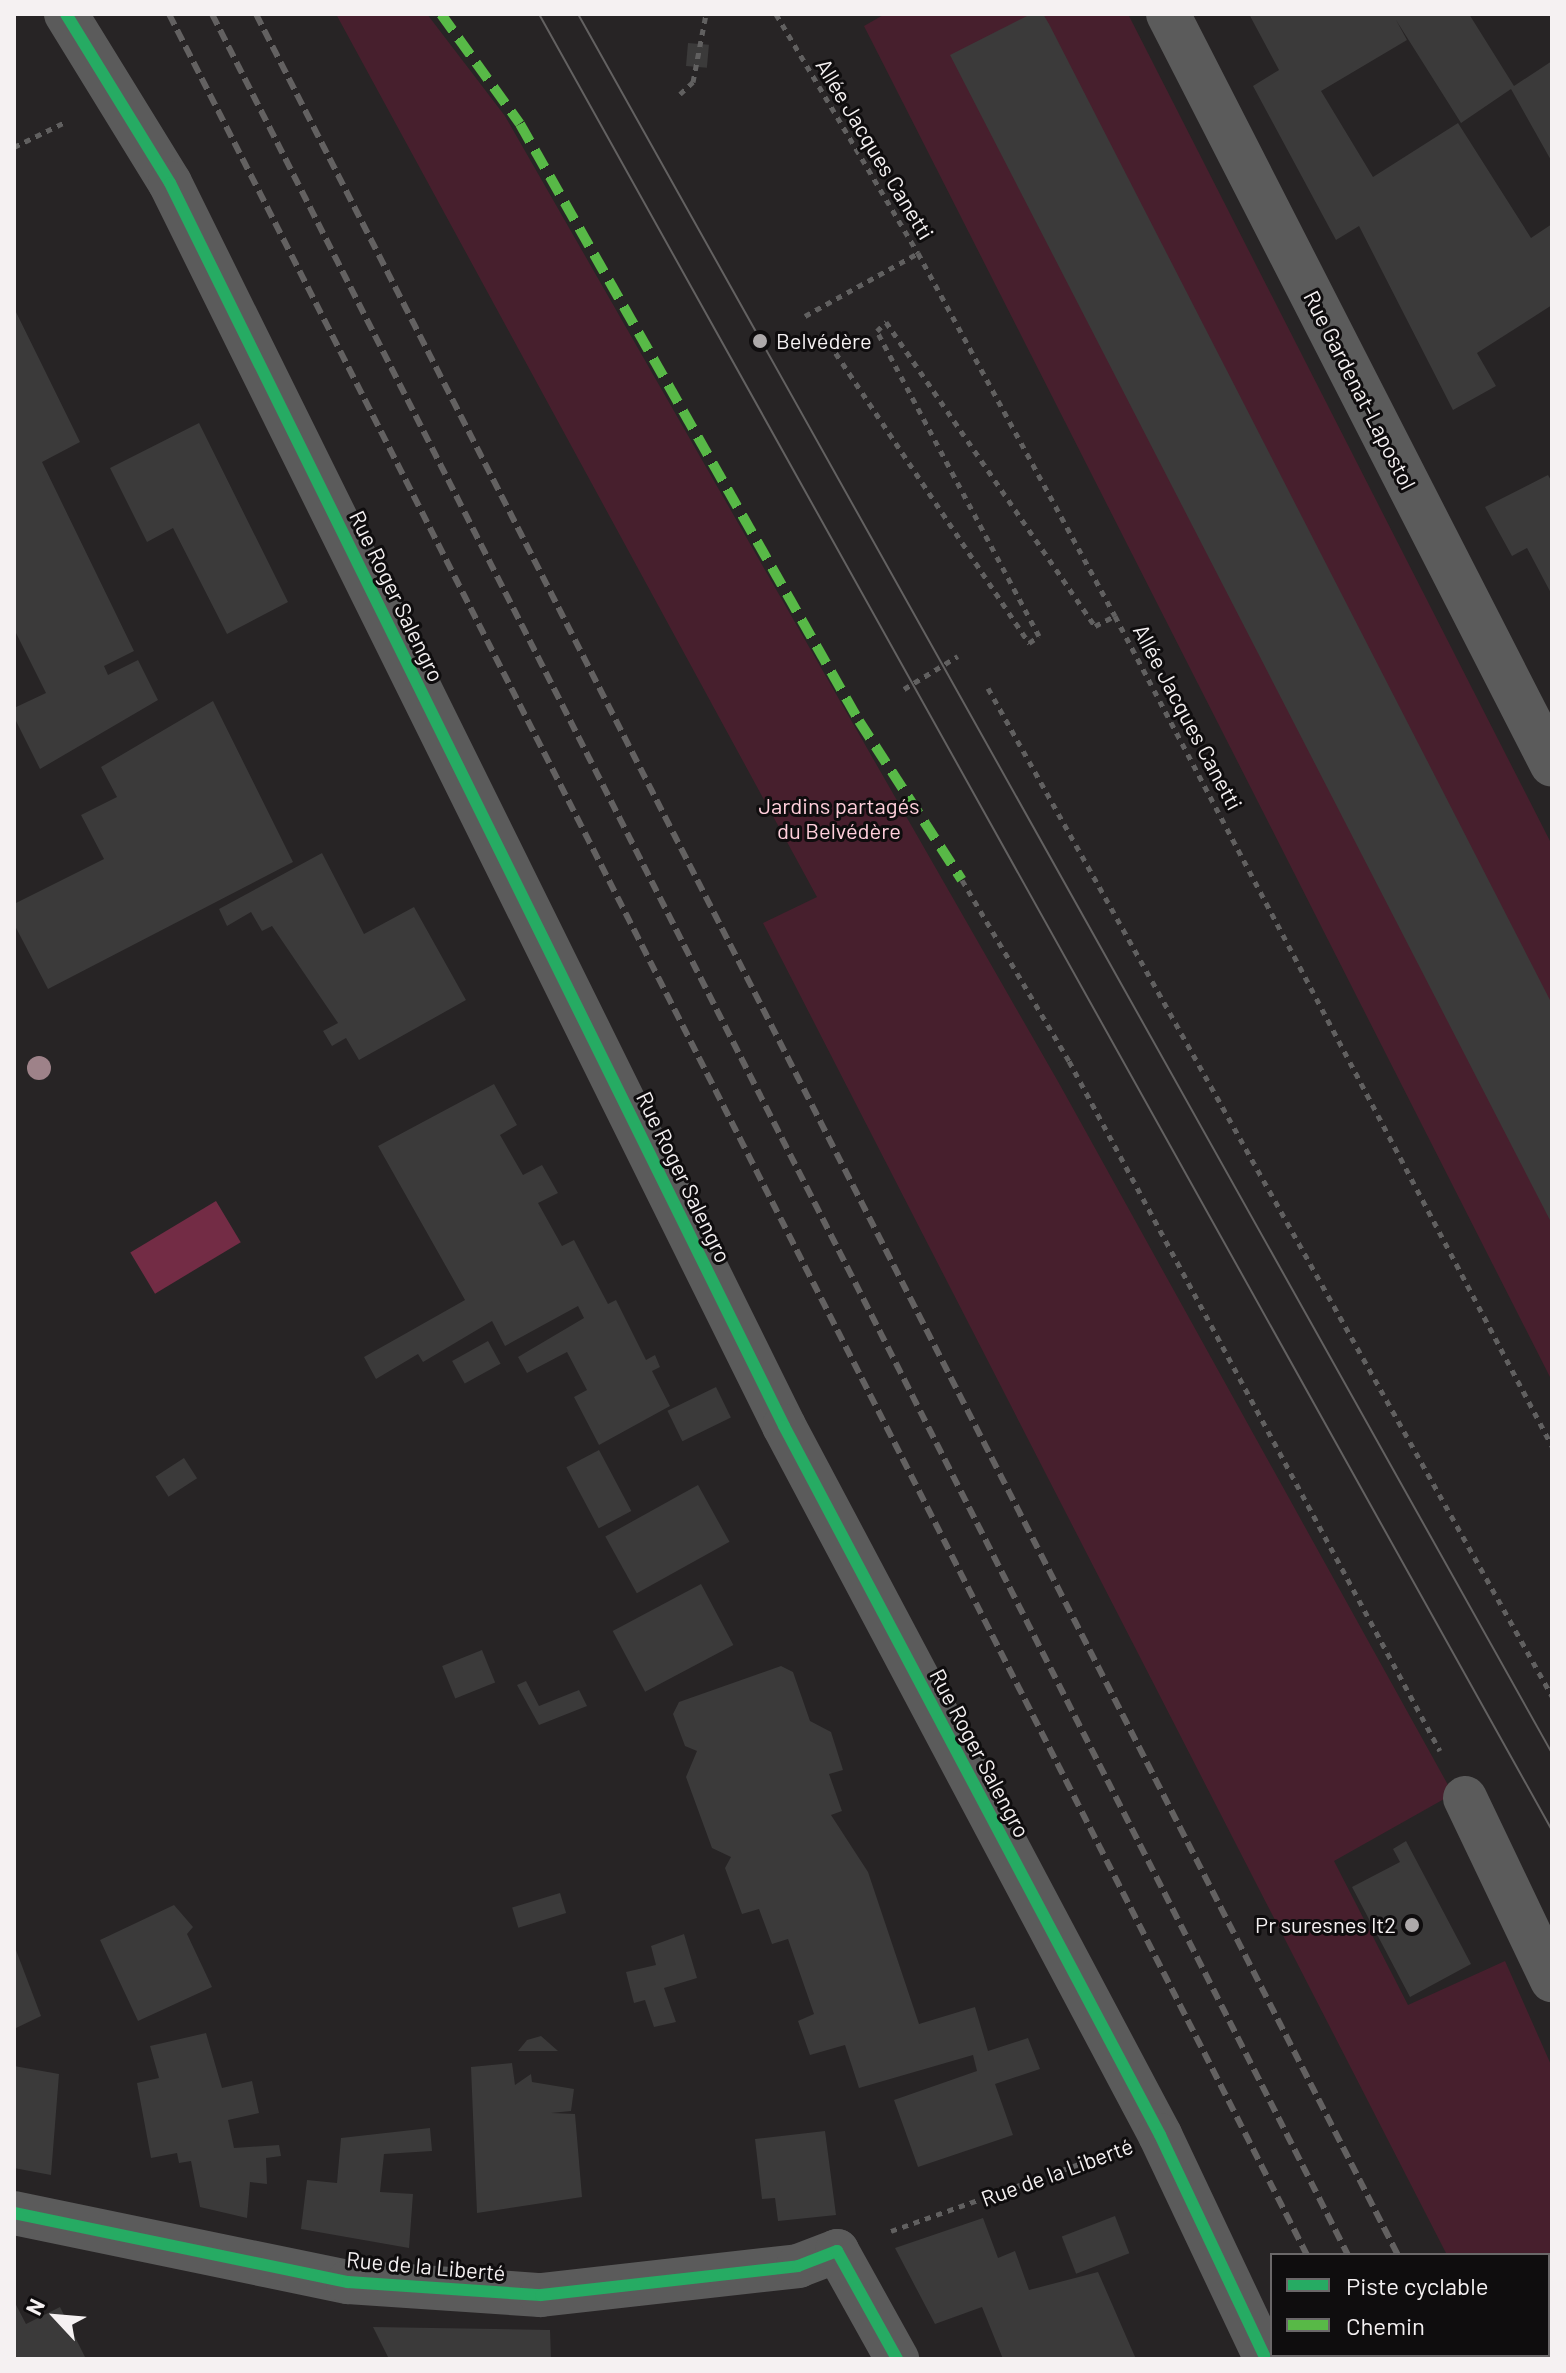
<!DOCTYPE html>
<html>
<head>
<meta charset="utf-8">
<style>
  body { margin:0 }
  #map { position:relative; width:1566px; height:2373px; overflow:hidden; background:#272425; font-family:Barlow,sans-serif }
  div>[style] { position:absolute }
  .green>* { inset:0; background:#471f2d }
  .water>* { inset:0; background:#732c45; transform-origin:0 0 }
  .building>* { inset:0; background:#3b3a3a; transform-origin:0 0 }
  .path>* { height:5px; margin-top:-2.5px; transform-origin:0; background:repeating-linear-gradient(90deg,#616060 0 6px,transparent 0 12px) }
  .minor>* { height:44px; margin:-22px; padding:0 22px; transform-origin:22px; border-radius:22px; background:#5b5b5b }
  .tram>* { height:2px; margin:-1px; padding:0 1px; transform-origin:1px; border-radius:1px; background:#636161 }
  .rail>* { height:6px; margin-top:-3px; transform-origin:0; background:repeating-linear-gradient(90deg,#636161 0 12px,transparent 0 18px) }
  .quiet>* { height:10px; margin-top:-5px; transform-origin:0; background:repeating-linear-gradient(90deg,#58b947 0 20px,transparent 0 30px) }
  .cycleway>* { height:12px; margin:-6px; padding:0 6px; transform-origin:6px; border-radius:6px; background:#26ab63 }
  .trees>* { width:24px; height:24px; margin:-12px; border-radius:50%; background:#9e8289 }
  .dots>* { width:22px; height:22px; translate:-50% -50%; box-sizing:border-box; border:4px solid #0f0d0e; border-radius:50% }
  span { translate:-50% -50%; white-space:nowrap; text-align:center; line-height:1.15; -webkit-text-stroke:6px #0f0d0e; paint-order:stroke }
  .street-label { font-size:22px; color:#f5f1f2 }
  .poi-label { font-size:22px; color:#f5f1f2 }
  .left { translate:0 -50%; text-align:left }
  .right { translate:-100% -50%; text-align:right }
  .park-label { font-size:22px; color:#ffcfdb }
  .frame { position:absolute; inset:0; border:16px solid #f5f1f2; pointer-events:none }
  .legend { position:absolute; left:1270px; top:2253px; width:280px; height:104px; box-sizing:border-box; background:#0f0d0e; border:2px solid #6b6869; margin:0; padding:10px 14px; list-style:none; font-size:24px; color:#f5f1f2 }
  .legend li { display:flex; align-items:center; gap:16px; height:40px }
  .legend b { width:40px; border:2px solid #6b6869 }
  .north { position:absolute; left:16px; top:2277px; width:80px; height:80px; -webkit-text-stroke:6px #0f0d0e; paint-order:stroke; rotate:296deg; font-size:22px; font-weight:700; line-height:32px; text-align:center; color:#f5f1f2 }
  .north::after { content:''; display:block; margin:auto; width:28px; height:36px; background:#f5f1f2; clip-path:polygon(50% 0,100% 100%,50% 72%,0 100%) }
</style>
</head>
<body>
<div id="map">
  <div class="green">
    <i style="clip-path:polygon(336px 14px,427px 14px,505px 116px,1060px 1085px,1453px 1794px,1334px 1861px,1408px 2005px,1505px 1961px,1552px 2067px,1552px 2359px,1501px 2359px,1548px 2355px,1548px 2255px,1447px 2255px,763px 923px,817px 897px)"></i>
    <i style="clip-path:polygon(885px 14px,1128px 14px,1552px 845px,1552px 1381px,864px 26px)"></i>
  </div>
  <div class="water">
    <i style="left:216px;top:1201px;width:48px;height:100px;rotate:59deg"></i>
  </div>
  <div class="building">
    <i style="clip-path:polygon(1031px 14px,1043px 14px,1049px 24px,1552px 1004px,1552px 1224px,950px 55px)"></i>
    <i style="clip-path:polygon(1249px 14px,1469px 14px,1514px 86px,1552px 61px,1552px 162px,1511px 89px,1461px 123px,1396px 20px,1407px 40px,1321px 91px,1373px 177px,1458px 123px,1531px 238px,1552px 224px,1552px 305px,1477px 353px,1496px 386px,1453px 410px,1359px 226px,1336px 240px,1253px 86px,1279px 70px)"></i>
    <i style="left:688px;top:43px;width:21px;height:23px;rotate:5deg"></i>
    <i style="clip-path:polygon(14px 308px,80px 442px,42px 462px,134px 651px,104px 666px,108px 675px,138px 660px,158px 700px,40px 769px,14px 717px,14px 708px,46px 693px,14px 629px)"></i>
    <i style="clip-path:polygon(199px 423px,288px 602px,227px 634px,173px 528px,147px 542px,110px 468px)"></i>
    <i style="clip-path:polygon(1548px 475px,1552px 482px,1552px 595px,1527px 548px,1512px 556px,1485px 507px)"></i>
    <i style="clip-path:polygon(213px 701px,293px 862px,48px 989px,14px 924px,14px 904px,104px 859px,81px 815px,117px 797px,101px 767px)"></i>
    <i style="clip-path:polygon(322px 853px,364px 934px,414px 907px,466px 1000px,359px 1060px,346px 1038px,332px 1046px,323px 1031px,338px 1023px,272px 926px,262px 931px,251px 912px,227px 926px,219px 909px)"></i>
    <i style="clip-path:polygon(494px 1084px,517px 1125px,500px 1135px,523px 1175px,542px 1165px,558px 1193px,538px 1203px,562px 1246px,574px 1240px,608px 1304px,616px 1300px,646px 1360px,655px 1355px,660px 1367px,652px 1371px,670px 1406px,599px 1445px,574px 1397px,587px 1390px,567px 1352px,527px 1373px,518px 1357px,584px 1318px,578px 1306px,505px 1346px,492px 1321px,423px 1362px,418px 1354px,376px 1379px,364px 1357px,465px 1300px,378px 1146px)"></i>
    <i style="left:488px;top:1341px;width:26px;height:41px;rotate:61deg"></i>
    <i style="left:716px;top:1387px;width:34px;height:54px;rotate:64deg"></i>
    <i style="left:599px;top:1450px;width:69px;height:37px;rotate:62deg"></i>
    <i style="left:184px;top:1458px;width:24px;height:34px;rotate:57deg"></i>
    <i style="left:698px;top:1485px;width:65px;height:106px;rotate:61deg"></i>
    <i style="left:701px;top:1584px;width:69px;height:100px;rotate:62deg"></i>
    <i style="left:482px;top:1650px;width:35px;height:43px;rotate:68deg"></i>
    <i style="clip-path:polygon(781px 1666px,793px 1672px,810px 1721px,831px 1732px,843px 1770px,829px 1774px,842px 1811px,831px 1815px,868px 1872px,919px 2024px,975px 2007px,988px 2051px,1028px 2038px,1040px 2069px,995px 2084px,1013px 2135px,918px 2167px,894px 2100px,977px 2071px,973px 2055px,859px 2088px,845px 2045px,810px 2055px,798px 2021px,814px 2014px,788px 1939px,772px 1944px,759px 1909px,742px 1914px,725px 1868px,731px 1857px,712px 1848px,686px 1777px,697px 1751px,685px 1746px,673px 1714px,679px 1702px)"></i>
    <i style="clip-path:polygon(526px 1681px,539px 1706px,579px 1690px,587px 1706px,539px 1725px,517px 1685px)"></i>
    <i style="clip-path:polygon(1406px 1841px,1471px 1964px,1410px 1997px,1352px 1887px,1400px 1862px,1393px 1849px)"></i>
    <i style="left:560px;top:1893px;width:21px;height:50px;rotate:73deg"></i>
    <i style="clip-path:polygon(174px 1905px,193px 1927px,187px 1934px,212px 1987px,138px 2021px,100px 1940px)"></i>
    <i style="clip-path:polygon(684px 1934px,697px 1978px,664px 1988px,676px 2022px,654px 2027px,645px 2000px,634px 2003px,626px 1972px,656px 1965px,651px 1946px)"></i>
    <i style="clip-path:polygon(14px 1945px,41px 2016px,14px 2029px)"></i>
    <i style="clip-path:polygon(206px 2033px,222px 2088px,252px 2081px,259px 2113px,228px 2120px,234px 2148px,279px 2145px,281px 2156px,266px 2158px,267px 2184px,250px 2182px,247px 2218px,200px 2207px,191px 2161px,179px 2163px,177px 2153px,151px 2158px,137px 2083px,159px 2078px,150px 2046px)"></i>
    <i style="clip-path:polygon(541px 2036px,558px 2051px,518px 2051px,527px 2040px)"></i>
    <i style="clip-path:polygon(512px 2063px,515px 2085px,531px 2074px,532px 2082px,574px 2089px,571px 2111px,551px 2113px,575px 2114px,582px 2197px,477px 2213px,471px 2067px)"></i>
    <i style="clip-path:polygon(14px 2066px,59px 2074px,51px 2175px,14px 2168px)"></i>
    <i style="clip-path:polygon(430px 2128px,432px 2151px,384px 2154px,380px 2192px,413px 2194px,409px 2248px,301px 2229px,307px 2180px,337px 2183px,341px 2138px)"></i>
    <i style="clip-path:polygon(825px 2131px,836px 2215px,778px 2221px,775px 2198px,762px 2199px,755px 2139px)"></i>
    <i style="left:1115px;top:2216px;width:40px;height:57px;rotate:69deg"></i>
    <i style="clip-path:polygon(983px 2218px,998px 2258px,1015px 2251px,1029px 2290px,1098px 2272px,1136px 2359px,1003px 2359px,982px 2307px,935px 2324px,895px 2248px)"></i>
    <i style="clip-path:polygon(14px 2301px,26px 2324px,60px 2307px,86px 2359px,14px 2359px)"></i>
    <i style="clip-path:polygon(373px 2327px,550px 2330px,551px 2359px,389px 2359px)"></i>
  </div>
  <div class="path">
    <i style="left:776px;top:14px;width:278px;rotate:59.3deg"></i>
    <i style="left:918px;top:253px;width:413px;rotate:61.5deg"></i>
    <i style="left:1115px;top:616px;width:938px;rotate:62.23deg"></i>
    <i style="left:680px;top:94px;width:18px;rotate:-43deg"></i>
    <i style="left:693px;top:82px;width:69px;rotate:-79.2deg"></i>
    <i style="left:14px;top:147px;width:57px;rotate:-26.1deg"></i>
    <i style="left:805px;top:316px;width:129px;rotate:-29.1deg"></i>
    <i style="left:821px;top:347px;width:9px;rotate:-27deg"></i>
    <i style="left:829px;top:343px;width:361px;rotate:56.3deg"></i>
    <i style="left:1029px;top:643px;width:12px;rotate:-35deg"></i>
    <i style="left:1039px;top:636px;width:345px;rotate:-118deg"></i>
    <i style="left:877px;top:331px;width:13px;rotate:-45deg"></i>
    <i style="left:886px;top:322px;width:369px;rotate:55.5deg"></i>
    <i style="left:1095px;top:626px;width:22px;rotate:-27deg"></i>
    <i style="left:988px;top:688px;width:1155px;rotate:60.77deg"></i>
    <i style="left:904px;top:689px;width:63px;rotate:-31.4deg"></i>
    <i style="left:962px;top:880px;width:210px;rotate:59.4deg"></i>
    <i style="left:1069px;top:1061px;width:783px;rotate:61.73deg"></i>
    <i style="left:891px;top:2231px;width:229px;rotate:-19.6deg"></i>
  </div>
  <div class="minor">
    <i style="left:66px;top:14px;width:198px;rotate:58.4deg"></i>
    <i style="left:170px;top:183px;width:1386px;rotate:63.71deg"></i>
    <i style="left:784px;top:1426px;width:803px;rotate:62.06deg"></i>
    <i style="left:1160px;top:2135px;width:248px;rotate:64.7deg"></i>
    <i style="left:1168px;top:14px;width:843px;rotate:62.92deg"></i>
    <i style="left:1465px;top:1798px;width:202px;rotate:64.5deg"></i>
    <i style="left:14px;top:2213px;width:341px;rotate:11.7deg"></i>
    <i style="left:348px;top:2282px;width:193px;rotate:3.9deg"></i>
    <i style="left:541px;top:2295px;width:259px;rotate:-6.4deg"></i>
    <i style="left:798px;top:2266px;width:42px;rotate:-21deg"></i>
    <i style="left:837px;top:2251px;width:124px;rotate:60.9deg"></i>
  </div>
  <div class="tram">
    <i style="left:539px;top:14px;width:2079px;rotate:60.85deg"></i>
    <i style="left:578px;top:14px;width:1993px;rotate:60.75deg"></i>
  </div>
  <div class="rail">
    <i style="left:169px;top:14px;width:2513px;rotate:63.08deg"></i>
    <i style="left:212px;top:14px;width:2512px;rotate:63.12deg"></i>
    <i style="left:256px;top:14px;width:2515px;rotate:63deg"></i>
    <i style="left:1357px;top:2355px;width:4px;rotate:63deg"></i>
    <i style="left:1399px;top:2355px;width:4px;rotate:63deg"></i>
    <i style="left:1449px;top:2355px;width:4px;rotate:63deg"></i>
  </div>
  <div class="quiet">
    <i style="left:441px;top:14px;width:135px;rotate:54.3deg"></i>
    <i style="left:520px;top:124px;width:687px;rotate:60.41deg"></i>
    <i style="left:859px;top:721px;width:189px;rotate:57.1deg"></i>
  </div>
  <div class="cycleway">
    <i style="left:66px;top:14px;width:198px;rotate:58.4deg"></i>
    <i style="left:170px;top:183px;width:1386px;rotate:63.71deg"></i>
    <i style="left:784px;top:1426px;width:803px;rotate:62.06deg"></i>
    <i style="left:1160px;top:2135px;width:248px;rotate:64.7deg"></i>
    <i style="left:14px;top:2213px;width:341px;rotate:11.7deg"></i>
    <i style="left:348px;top:2282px;width:193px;rotate:3.9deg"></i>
    <i style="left:541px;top:2295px;width:259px;rotate:-6.4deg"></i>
    <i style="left:798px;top:2266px;width:42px;rotate:-21deg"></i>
    <i style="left:837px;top:2251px;width:124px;rotate:60.9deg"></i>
  </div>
  <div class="trees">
    <i style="left:39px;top:1068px"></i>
  </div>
  <div class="dots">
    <i style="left:760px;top:341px;background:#ada9aa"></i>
    <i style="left:1412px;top:1925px;background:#ada9aa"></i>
  </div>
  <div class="street-label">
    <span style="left:875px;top:149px;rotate:59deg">Allée Jacques Canetti</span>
    <span style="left:1360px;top:390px;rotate:63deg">Rue Gardenat-Lapostol</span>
    <span style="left:397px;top:596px;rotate:64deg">Rue Roger Salengro</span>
    <span style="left:1188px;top:717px;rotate:62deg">Allée Jacques Canetti</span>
    <span style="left:684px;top:1177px;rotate:64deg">Rue Roger Salengro</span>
    <span style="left:980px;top:1753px;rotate:62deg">Rue Roger Salengro</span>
    <span style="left:1057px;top:2172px;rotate:-20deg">Rue de la Liberté</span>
    <span style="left:426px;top:2266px;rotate:5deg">Rue de la Liberté</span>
  </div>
  <div class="poi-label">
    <span class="left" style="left:776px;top:341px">Belvédère</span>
    <span class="right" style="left:1396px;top:1925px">Pr suresnes lt2</span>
  </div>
  <div class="park-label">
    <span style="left:839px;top:818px">Jardins partagés<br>du Belvédère</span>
  </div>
  <div class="frame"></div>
  <ul class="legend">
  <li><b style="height:10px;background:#26ab63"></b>Piste cyclable</li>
  <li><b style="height:10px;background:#58b947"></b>Chemin</li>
  </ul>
  <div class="north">N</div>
</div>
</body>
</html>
